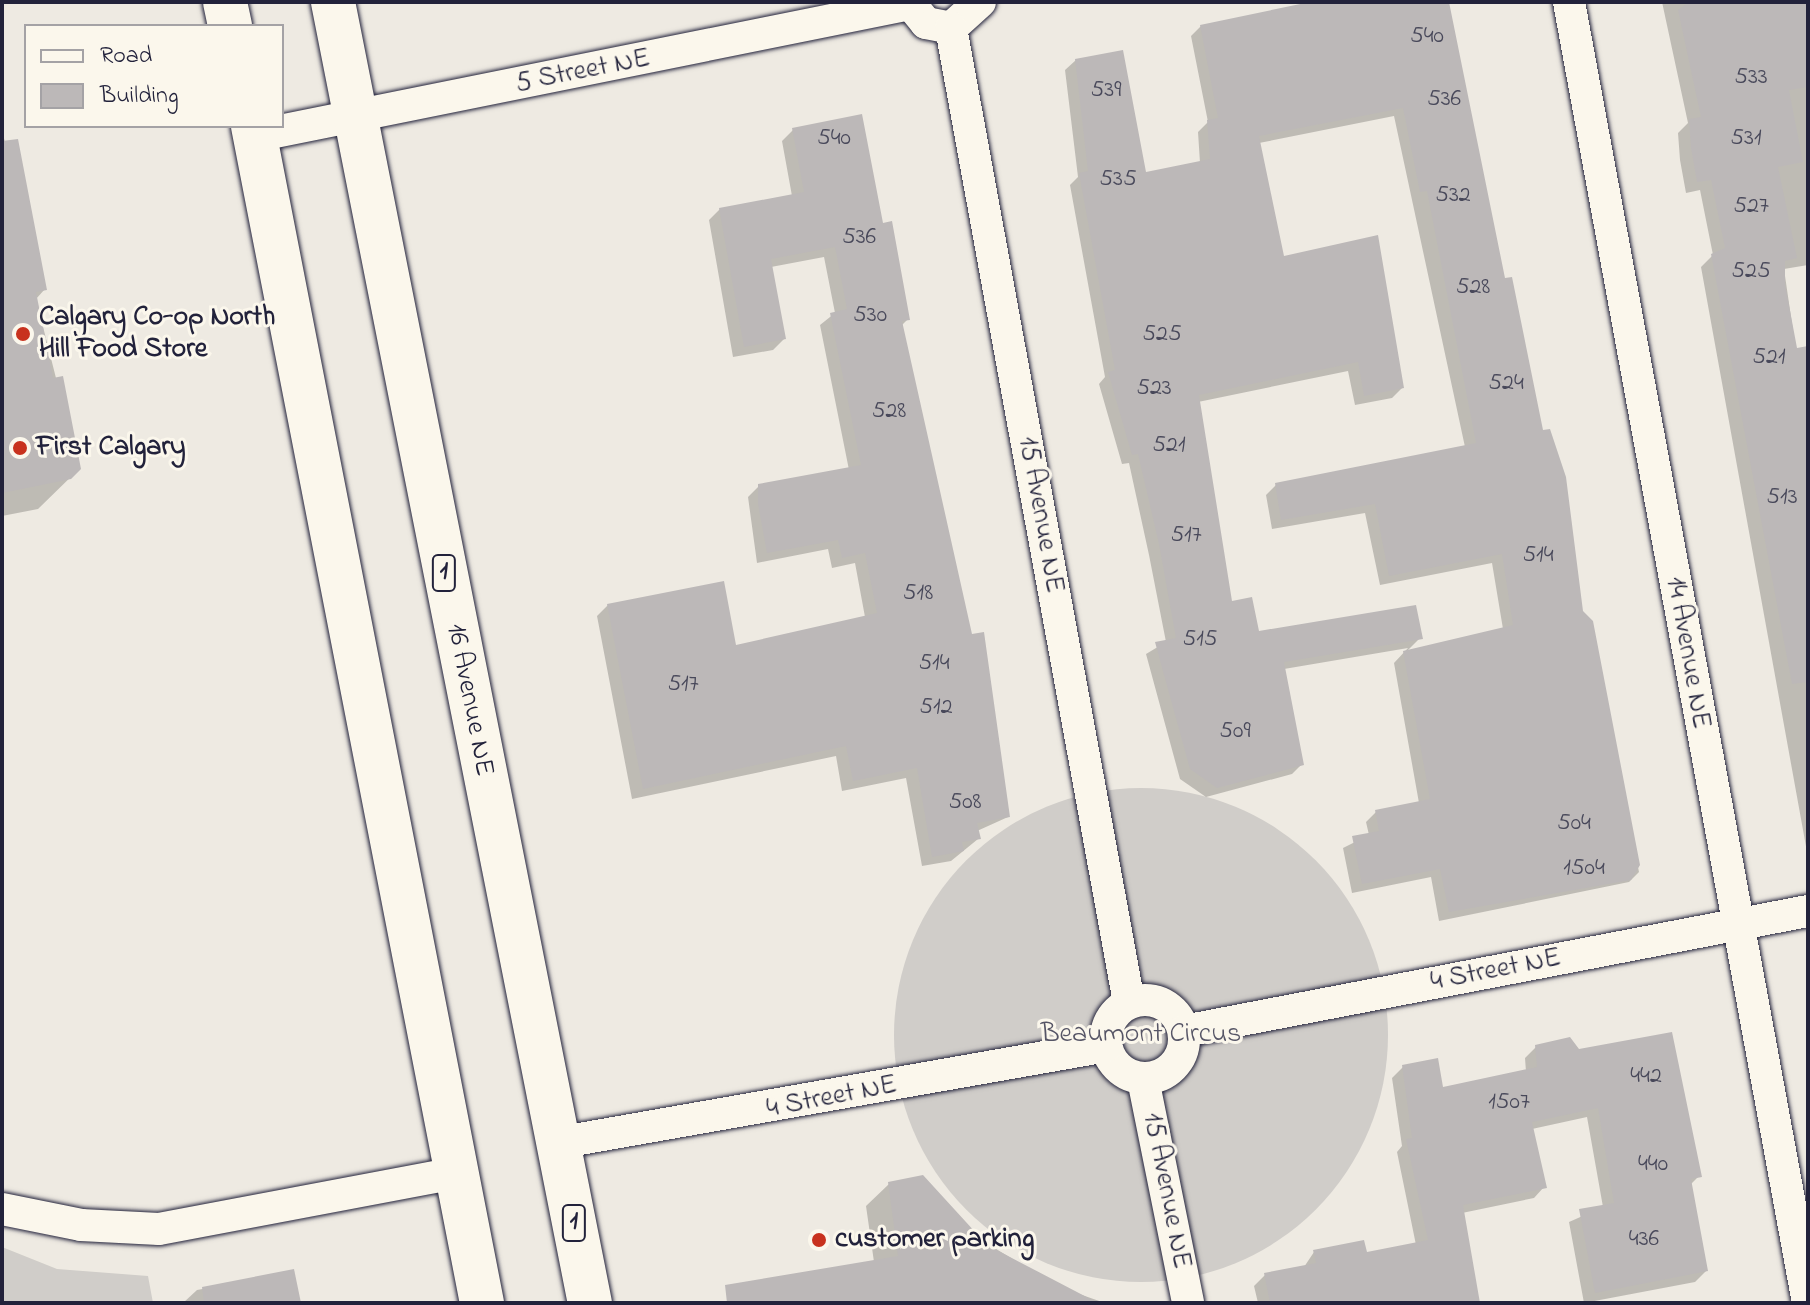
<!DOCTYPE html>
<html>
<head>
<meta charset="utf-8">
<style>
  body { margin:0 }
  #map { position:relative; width:1810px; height:1305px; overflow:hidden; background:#eeeae2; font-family:"Indie Flower",sans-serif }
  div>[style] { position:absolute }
  .green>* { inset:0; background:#d0cdc9 }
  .round { border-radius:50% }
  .shadow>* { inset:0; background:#0003 }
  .building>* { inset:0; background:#bcb8b8 }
  .roads { filter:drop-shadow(0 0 2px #22223b) drop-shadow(0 0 2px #22223b) }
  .street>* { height:32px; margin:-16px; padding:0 16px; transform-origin:16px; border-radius:16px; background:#fbf7ec }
  .street>.ring { margin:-16px; padding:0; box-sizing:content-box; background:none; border:32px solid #fbf7ec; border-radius:50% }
  .highway>* { height:44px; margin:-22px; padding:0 22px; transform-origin:22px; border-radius:22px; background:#fbf7ec }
  .dots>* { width:22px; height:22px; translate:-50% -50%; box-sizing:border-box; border:4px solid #fbf7ec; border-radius:50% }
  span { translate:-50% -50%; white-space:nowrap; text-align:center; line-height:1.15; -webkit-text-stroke:6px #fbf7ec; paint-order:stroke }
  .number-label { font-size:24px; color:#48485a }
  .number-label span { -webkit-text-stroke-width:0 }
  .shield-label span { padding:2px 6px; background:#fbf7ec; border:2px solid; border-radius:6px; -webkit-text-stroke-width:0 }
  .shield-label { font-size:26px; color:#22223b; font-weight:700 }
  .street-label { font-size:28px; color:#22223b }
  .poi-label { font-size:28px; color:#22223b; font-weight:700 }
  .left { translate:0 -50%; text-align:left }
  .park-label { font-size:28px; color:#565566 }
  .frame { position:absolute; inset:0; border:4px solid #22223b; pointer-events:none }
  .legend { position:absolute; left:24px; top:24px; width:260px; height:104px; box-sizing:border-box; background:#fbf7ec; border:2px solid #a4a2a5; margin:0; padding:10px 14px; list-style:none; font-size:24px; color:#22223b }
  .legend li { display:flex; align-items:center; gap:16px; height:40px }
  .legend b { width:40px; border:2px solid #a4a2a5 }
</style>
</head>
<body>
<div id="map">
  <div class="green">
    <i class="round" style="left:894px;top:788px;width:494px;height:494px"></i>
    <i style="clip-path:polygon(2px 1247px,57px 1269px,148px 1276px,153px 1303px,2px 1303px)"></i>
  </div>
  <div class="shadow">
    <i style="clip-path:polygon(evenodd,1347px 2px,1447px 2px,1503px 280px,1581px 612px,1591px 622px,1639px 872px,1629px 882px,1439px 921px,1431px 877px,1352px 893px,1343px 848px,1369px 835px,1366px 822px,1376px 812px,1419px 803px,1394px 663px,1408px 648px,1284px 669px,1302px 764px,1292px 774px,1206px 797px,1180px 779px,1146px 654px,1166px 642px,1149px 555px,1129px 463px,1122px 464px,1099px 384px,1105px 377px,1070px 185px,1078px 177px,1065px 70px,1076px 60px,1145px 174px,1200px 163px,1198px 132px,1208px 122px,1191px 36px,1201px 26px,1347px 2px,1394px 116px,1465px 447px,1276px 485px,1266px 495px,1272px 529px,1365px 513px,1380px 585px,1492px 563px,1503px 629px,1406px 652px,1420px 638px,1258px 633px,1230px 603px,1198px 402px,1348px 371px,1355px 405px,1392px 398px,1402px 388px,1283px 258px,1259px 143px,1394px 116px)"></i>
    <i style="clip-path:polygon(1662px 2px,1808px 2px,1808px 265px,1784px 269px,1796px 351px,1808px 348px,1807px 852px,1701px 267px,1713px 255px,1700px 190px,1686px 193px,1680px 160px,1678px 133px,1688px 123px)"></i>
    <i style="clip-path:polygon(793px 130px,881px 225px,908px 319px,901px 326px,970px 637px,983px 634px,1008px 817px,977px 831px,978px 839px,951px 861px,922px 866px,906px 778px,842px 791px,836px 756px,632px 799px,597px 616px,608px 605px,735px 647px,865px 617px,855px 563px,832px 568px,828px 549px,757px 563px,748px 497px,759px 486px,849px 470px,820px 325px,835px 313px,824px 257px,771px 267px,784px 339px,773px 350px,733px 357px,709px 220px,720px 209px,792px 196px,782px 141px)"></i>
    <i style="clip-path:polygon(2px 131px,45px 289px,36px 299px,79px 469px,38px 509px,2px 516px)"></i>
    <i style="clip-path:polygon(1536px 1047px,1699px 1176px,1690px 1185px,1706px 1271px,1695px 1282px,1584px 1303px,1569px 1222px,1603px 1207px,1587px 1117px,1532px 1129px,1544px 1187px,1534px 1198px,1462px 1213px,1476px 1303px,1258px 1303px,1254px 1286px,1265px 1275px,1304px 1267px,1314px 1252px,1365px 1255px,1416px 1245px,1397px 1152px,1402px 1146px,1392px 1078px,1403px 1067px,1442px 1089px,1526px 1072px,1525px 1058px)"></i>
    <i style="clip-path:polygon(889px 1184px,1059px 1287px,1105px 1303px,726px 1303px,745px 1284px,874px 1262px,866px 1206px)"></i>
    <i style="clip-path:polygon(293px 1272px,299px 1303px,183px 1303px,197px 1290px)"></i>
  </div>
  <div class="building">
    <i style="clip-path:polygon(1310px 2px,1449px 2px,1505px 278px,1512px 277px,1543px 430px,1550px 429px,1566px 477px,1583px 611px,1593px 621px,1640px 865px,1631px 880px,1449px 912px,1440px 869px,1362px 884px,1352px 836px,1379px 831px,1375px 810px,1430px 799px,1403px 651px,1513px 625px,1502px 554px,1389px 576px,1375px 504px,1281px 520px,1275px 483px,1476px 443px,1427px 191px,1420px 192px,1403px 108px,1259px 136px,1284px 256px,1378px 235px,1404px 388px,1364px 396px,1358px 362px,1199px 395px,1232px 601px,1252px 597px,1259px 631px,1416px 605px,1423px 639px,1284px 662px,1304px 765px,1217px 788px,1190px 769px,1155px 642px,1176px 638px,1159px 544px,1138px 454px,1132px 455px,1108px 372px,1115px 370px,1079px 173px,1088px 171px,1075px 59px,1123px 50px,1146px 172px,1210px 159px,1207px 120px,1218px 118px,1200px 25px)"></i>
    <i style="clip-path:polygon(1689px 2px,1808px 2px,1808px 87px,1789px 90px,1803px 162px,1778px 167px,1797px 258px,1785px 261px,1785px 284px,1797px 348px,1808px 346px,1808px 682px,1792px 684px,1711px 254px,1725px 248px,1711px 180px,1697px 182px,1691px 148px,1689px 119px,1701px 117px,1678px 10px)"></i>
    <i style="clip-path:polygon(862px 114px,883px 223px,892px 221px,910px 320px,902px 321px,972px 634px,984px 632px,1010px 817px,977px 823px,981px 839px,962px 842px,964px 851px,932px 857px,917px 768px,853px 781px,846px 746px,643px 789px,607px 604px,724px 581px,736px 645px,877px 613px,865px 553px,842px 558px,838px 540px,767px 553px,758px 504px,758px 484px,861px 465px,830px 313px,847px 309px,835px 247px,771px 259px,786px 339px,744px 347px,719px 208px,804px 192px,792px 128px)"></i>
    <i style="clip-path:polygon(18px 139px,47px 290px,36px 292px,53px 378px,63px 376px,81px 469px,71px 479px,2px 493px,2px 141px)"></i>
    <i style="clip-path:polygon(1672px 1032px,1702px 1177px,1691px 1179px,1708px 1271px,1595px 1293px,1579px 1209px,1614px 1203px,1598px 1108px,1532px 1122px,1547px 1188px,1463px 1205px,1480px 1303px,1270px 1303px,1264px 1273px,1316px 1263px,1313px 1250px,1364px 1240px,1367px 1252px,1428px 1240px,1406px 1139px,1412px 1138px,1402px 1065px,1438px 1058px,1443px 1087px,1537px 1067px,1535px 1045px,1570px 1037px,1579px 1049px)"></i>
    <i style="clip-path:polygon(923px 1175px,987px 1245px,1098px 1303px,727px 1303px,725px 1285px,898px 1256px,888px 1182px)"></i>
    <i style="clip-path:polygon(294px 1269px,301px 1303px,204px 1303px,202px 1287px)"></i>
  </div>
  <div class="roads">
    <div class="street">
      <i style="left:909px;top:2px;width:27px;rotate:51deg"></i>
      <i style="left:926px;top:23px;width:25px;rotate:11deg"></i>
      <i style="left:951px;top:28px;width:39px;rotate:-42deg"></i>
      <i style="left:1569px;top:2px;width:1323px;rotate:79.59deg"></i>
      <i style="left:951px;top:28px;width:991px;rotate:79.65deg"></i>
      <i style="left:255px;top:136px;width:668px;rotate:-11.39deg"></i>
      <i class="ring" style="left:1106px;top:1000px;width:46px;height:46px"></i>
      <i style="left:1184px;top:1031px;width:635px;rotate:-10.89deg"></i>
      <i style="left:1143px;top:1079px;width:228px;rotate:78.6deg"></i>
      <i style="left:557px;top:1143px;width:558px;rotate:-10deg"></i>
      <i style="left:2px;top:1209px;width:81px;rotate:11.4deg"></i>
      <i style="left:81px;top:1225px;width:78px;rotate:2.9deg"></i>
      <i style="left:159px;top:1229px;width:302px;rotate:-10.7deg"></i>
    </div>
    <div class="highway">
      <i style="left:225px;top:2px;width:25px;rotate:78deg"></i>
      <i style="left:333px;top:2px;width:1326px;rotate:78.83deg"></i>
      <i style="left:253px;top:126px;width:1199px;rotate:78.99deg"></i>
    </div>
  </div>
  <div class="dots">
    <i style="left:23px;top:334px;background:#c8321e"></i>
    <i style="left:20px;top:448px;background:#c8321e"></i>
    <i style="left:819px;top:1240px;background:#c8321e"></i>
  </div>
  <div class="number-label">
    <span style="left:1427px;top:37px">540</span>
    <span style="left:1751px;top:78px">533</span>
    <span style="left:1106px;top:91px">539</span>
    <span style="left:1444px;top:100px">536</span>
    <span style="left:834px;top:139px">540</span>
    <span style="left:1746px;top:139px">531</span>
    <span style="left:1118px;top:180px">535</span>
    <span style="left:1453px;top:196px">532</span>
    <span style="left:1751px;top:207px">527</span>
    <span style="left:859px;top:238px">536</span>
    <span style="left:1751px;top:272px">525</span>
    <span style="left:1473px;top:288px">528</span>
    <span style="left:870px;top:316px">530</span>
    <span style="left:1162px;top:335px">525</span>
    <span style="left:1769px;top:358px">521</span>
    <span style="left:1506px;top:384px">524</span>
    <span style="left:1154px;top:389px">523</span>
    <span style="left:889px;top:412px">528</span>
    <span style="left:1169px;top:446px">521</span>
    <span style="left:1782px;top:498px">513</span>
    <span style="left:1186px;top:536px">517</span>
    <span style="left:1538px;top:556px">514</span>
    <span style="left:918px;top:594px">518</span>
    <span style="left:1200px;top:640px">515</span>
    <span style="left:934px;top:664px">514</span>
    <span style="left:683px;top:685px">517</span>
    <span style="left:936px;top:708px">512</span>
    <span style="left:1235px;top:732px">509</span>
    <span style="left:965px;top:803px">508</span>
    <span style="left:1574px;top:824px">504</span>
    <span style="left:1584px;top:869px">1504</span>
    <span style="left:1646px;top:1077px">442</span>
    <span style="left:1509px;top:1103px">1507</span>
    <span style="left:1653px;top:1165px">440</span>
    <span style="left:1644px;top:1240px">436</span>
  </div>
  <div class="shield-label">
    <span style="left:444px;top:573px">1</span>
    <span style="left:574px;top:1223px">1</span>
  </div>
  <div class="street-label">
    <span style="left:583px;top:72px;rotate:-11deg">5 Street NE</span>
    <span style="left:1040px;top:515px;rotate:80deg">15 Avenue NE</span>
    <span style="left:1687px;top:653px;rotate:80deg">14 Avenue NE</span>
    <span style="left:469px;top:700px;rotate:79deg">16 Avenue NE</span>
    <span style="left:1496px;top:971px;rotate:-11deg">4 Street NE</span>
    <span style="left:832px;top:1098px;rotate:-11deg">4 Street NE</span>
    <span style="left:1166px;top:1191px;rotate:79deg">15 Avenue NE</span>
  </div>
  <div class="poi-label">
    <span class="left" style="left:39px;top:334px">Calgary Co-op North<br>Hill Food Store</span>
    <span class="left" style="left:36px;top:448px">First Calgary</span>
    <span class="left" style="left:835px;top:1240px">customer parking</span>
  </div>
  <div class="park-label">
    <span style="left:1141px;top:1035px">Beaumont Circus</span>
  </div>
  <div class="frame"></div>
  <ul class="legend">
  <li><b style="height:10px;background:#fbf7ec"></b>Road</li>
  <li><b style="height:22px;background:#bcb8b8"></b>Building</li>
  </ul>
</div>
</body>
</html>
